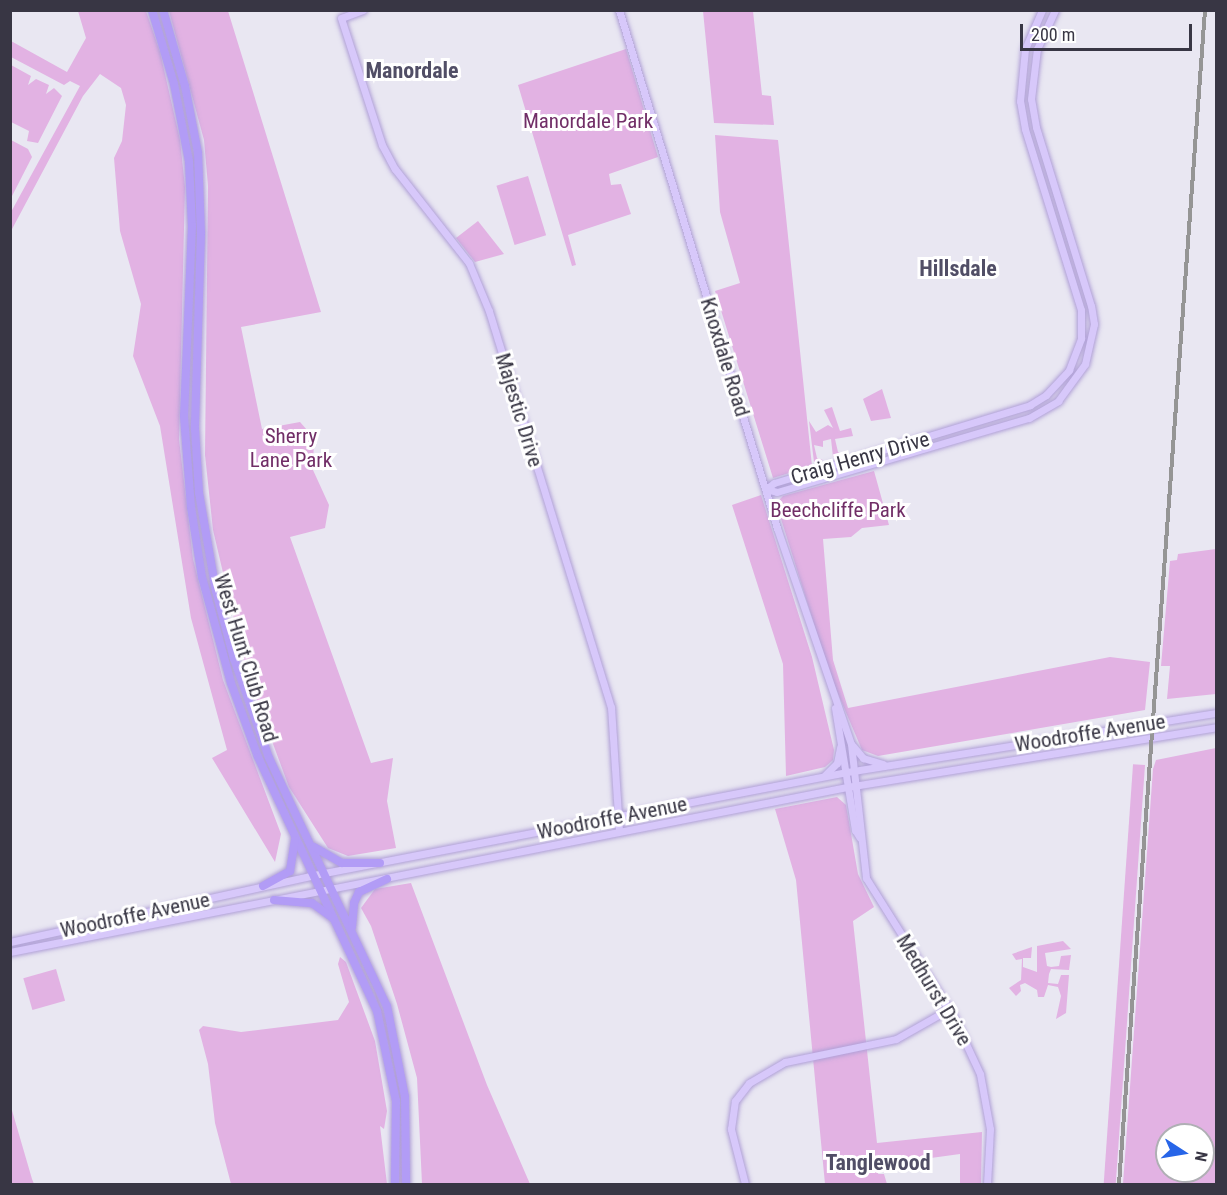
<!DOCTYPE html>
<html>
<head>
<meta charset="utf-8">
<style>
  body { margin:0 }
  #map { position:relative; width:1227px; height:1195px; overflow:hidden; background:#e9e7f2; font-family:"Roboto Condensed",sans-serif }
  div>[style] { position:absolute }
  .green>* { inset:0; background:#e2b2e3; transform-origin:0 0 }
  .roads { filter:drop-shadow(0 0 2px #b0a0d7) drop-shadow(0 0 2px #b0a0d7) }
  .secondary>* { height:7px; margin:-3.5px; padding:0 3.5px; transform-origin:3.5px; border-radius:3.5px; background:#d7c8fa }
  .primary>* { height:8px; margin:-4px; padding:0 4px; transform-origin:4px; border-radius:4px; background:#b29cf6 }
  .rail>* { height:4px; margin-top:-2px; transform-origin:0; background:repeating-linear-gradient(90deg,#fff 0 4.5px,#959595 0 9px); box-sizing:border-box; border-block:2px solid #959595 }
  span { translate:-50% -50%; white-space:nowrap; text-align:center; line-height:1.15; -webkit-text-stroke:6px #fff; paint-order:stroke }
  .park-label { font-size:21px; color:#712e67 }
  .street-label { font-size:21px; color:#383644 }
  .neighbourhood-label { font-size:22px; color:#514e66; font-weight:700 }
  .frame { position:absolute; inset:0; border:12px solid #383644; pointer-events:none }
  .north { position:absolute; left:1155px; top:1123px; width:60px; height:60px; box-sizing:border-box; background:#fff; border:2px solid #afafb4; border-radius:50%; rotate:102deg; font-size:16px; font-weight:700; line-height:24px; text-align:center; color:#383644 }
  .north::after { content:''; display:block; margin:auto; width:21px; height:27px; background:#2765e8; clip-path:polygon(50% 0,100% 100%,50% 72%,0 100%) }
  .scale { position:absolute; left:1020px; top:24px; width:172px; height:27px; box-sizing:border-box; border:3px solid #383644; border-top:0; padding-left:8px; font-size:18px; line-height:21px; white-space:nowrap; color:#383644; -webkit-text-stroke:4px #fff; paint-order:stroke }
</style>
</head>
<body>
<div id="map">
  <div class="green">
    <i style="clip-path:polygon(78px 11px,146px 11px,160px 52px,180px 140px,185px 187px,179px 439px,193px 559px,223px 680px,281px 834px,275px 862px,212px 758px,227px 750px,191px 618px,160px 426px,133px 356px,141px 304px,120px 231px,114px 158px,122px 141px,126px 105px,121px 88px,100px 74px,83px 96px,11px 231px,11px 212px,80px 86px,70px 81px,64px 85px,11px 57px,11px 41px,67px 72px,86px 38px)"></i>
    <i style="clip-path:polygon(169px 11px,228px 11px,321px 312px,241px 327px,262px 429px,300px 422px,314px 438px,313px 470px,329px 505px,325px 528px,290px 537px,371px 763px,393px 758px,387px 801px,396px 848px,348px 856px,328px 848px,289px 787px,246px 671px,213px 530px,205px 455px,208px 186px,204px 140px)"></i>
    <i style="clip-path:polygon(703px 11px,753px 11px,762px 95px,771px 96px,774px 125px,714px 123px)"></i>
    <i style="clip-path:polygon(626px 49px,658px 157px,609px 174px,611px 185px,621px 184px,631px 214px,568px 235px,576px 265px,572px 266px,518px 85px)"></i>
    <i style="clip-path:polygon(11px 65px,31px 76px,28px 85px,36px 79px,49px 85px,46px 94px,54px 88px,62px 96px,38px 143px,27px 141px,29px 131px,11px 122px)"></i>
    <i style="clip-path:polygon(715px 135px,778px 140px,812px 466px,773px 478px,715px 291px,740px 283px,720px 212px)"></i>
    <i style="clip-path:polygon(11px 140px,28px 149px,32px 157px,11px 198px)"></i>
    <i style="left:528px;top:176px;width:62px;height:33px;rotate:73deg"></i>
    <i style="clip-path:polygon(478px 221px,504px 254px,475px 262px,456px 238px)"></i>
    <i style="clip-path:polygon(882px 389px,891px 418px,871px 421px,863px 399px)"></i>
    <i style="clip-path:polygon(832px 407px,840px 431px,851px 428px,853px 436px,835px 439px,838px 452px,843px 454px,833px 457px,831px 439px,823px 441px,823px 447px,814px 445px,817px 458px,823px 460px,814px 462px,809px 421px,816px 432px,828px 425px,833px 428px,824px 410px)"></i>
    <i style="clip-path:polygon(874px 471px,889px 525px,862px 528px,851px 537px,823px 539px,833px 660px,848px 708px,1110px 657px,1150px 662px,1145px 710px,878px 756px,862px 750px,830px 675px,776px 503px,783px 496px)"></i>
    <i style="clip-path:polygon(761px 495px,812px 657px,834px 750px,833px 760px,825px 767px,786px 776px,783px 664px,732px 505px)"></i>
    <i style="clip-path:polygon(1216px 549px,1216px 694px,1167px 699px,1170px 666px,1161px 666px,1170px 561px,1177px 560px,1178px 554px)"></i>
    <i style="clip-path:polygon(evenodd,1216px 748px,1216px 1184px,1123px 1184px,1153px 769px,1156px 760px,1216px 748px,1167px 1135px,1203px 1135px,1203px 1171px,1167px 1171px,1167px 1135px)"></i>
    <i style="left:1145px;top:765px;width:420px;height:12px;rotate:94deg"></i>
    <i style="clip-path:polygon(837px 797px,846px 805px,858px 874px,874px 907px,853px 921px,877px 1143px,982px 1132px,981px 1184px,960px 1184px,960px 1154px,880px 1165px,878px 1174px,884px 1174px,887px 1184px,825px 1184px,796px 880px,775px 809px)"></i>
    <i style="clip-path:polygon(411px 883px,487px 1085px,530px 1184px,422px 1184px,417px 1078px,397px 1004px,371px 926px,361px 908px,375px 889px)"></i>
    <i style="clip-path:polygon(1063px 941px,1071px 949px,1045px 953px,1047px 966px,1051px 967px,1059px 966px,1061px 956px,1071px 955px,1069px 970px,1051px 969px,1049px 974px,1048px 983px,1058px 984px,1061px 975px,1069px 975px,1066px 1013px,1056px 1019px,1061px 996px,1058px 987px,1048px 985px,1044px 997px,1038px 997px,1037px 990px,1025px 983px,1020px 985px,1021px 991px,1016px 996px,1009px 988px,1021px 980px,1022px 959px,1016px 960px,1012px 954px,1032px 947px,1031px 958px,1023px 958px,1023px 967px,1037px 972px,1037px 946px)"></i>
    <i style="clip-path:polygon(340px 957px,346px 962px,375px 1041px,387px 1111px,384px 1129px,380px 1126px,387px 1184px,231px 1184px,215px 1123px,208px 1064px,199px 1030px,203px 1026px,241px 1032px,338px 1020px,349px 1002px,338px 964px)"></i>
    <i style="left:56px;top:969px;width:33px;height:34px;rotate:74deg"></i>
    <i style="clip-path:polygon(373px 986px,393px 1038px,403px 1107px,402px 1183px,399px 1182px,399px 1110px,394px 1064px)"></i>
    <i style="clip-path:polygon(11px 1107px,32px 1179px,34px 1184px,11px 1184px)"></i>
  </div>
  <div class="roads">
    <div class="secondary">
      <i style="left:363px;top:10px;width:23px;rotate:160deg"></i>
      <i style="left:341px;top:18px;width:133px;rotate:72.1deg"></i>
      <i style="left:382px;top:145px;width:27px;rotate:62deg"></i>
      <i style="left:395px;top:169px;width:120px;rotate:51.8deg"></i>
      <i style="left:469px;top:263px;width:52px;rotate:67.4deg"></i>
      <i style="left:489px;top:311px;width:414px;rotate:72.9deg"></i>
      <i style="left:611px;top:707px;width:124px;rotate:86.3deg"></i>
      <i style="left:619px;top:10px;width:542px;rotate:73.04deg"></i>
      <i style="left:777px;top:528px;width:228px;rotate:71.1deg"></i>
      <i style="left:851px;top:744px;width:135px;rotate:83.6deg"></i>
      <i style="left:866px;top:878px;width:163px;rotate:57.8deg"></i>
      <i style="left:953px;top:1016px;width:64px;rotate:65deg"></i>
      <i style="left:980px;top:1074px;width:56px;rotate:79.7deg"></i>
      <i style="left:990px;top:1129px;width:55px;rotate:93.1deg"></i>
      <i style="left:766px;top:489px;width:11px;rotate:15deg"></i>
      <i style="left:777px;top:492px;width:263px;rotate:-16.4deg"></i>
      <i style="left:1029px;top:418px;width:34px;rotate:-30deg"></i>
      <i style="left:1058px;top:401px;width:46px;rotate:-53.9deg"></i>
      <i style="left:1085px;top:364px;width:41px;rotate:-77.3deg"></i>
      <i style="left:1094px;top:324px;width:18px;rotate:-99deg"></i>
      <i style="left:1091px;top:306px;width:187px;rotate:-107.1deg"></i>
      <i style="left:1036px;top:127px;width:28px;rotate:-100deg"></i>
      <i style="left:1031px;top:99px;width:50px;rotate:-83.2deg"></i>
      <i style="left:1037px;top:49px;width:43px;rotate:-65.2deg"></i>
      <i style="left:766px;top:489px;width:10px;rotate:-37deg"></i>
      <i style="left:774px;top:483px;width:268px;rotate:-16.9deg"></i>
      <i style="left:1030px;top:405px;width:19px;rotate:-32deg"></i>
      <i style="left:1046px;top:395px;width:34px;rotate:-47deg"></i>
      <i style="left:1069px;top:370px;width:34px;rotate:-69deg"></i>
      <i style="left:1081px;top:338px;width:28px;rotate:-90deg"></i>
      <i style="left:1081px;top:310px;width:189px;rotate:-107.2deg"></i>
      <i style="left:1025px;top:129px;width:28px;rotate:-100deg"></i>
      <i style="left:1020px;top:101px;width:52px;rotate:-84.5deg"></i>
      <i style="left:1025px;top:49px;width:43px;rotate:-66.4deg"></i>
      <i style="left:835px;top:708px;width:124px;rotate:80.7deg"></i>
      <i style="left:855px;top:830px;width:9px;rotate:58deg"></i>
      <i style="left:853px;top:746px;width:16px;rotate:50deg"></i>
      <i style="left:863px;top:758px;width:21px;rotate:17deg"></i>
      <i style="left:825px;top:775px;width:17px;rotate:-45deg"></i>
      <i style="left:837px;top:763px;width:16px;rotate:-79deg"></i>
      <i style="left:10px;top:942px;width:311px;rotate:-12.4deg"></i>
      <i style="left:314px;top:875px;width:543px;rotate:-10.94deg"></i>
      <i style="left:847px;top:772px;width:374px;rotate:-9.1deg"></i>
      <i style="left:10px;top:952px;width:853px;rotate:-11.15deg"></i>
      <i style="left:847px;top:787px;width:374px;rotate:-9.2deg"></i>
      <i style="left:745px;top:1184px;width:57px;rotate:-104.3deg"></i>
      <i style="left:731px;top:1129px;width:28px;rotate:-82deg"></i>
      <i style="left:735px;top:1101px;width:23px;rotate:-52deg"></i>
      <i style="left:749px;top:1083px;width:42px;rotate:-30.3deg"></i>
      <i style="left:785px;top:1062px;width:113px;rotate:-11.7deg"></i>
      <i style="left:896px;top:1039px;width:61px;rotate:-29.5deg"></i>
    </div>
    <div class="primary">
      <i style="left:152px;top:10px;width:77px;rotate:73.4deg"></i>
      <i style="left:174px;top:84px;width:78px;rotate:79deg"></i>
      <i style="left:189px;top:161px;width:65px;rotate:87.4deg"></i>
      <i style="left:192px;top:226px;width:190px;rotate:92.4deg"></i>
      <i style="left:184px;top:416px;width:91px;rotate:85.6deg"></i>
      <i style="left:191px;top:507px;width:71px;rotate:81.1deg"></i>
      <i style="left:202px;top:577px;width:110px;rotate:74.7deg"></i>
      <i style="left:231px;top:683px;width:79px;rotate:70deg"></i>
      <i style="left:258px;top:757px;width:280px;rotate:64.9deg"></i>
      <i style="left:377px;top:1011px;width:92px;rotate:78.1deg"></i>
      <i style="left:396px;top:1101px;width:83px;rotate:90.7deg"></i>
      <i style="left:163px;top:10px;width:79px;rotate:73.9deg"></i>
      <i style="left:185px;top:86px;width:68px;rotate:79deg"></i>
      <i style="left:198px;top:153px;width:80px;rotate:87.9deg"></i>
      <i style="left:201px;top:233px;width:196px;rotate:91.8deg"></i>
      <i style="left:195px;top:429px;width:64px;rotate:86.4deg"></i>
      <i style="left:199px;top:493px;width:99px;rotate:80.2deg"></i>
      <i style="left:216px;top:591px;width:70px;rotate:75.2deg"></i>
      <i style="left:234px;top:659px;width:105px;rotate:70.5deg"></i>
      <i style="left:269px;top:758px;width:275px;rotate:64.6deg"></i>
      <i style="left:387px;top:1006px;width:93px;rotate:78.8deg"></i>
      <i style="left:405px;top:1097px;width:87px;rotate:89.3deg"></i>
      <i style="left:314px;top:847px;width:32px;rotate:30deg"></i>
      <i style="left:342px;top:863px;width:38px"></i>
      <i style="left:263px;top:886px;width:31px;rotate:-29deg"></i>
      <i style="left:290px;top:871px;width:31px;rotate:-81deg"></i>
      <i style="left:274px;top:900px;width:38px;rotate:5deg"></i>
      <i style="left:312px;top:903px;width:26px;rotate:36deg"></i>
      <i style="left:352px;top:927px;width:24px;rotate:-85deg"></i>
      <i style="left:354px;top:903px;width:12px;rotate:-66deg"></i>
      <i style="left:359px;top:892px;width:31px;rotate:-25deg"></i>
    </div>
  </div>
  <div class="rail">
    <i style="left:1119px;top:1184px;width:1177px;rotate:-85.81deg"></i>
  </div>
  <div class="park-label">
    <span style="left:588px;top:121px">Manordale Park</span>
    <span style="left:291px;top:448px">Sherry<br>Lane Park</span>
    <span style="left:838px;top:510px">Beechcliffe Park</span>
  </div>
  <div class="street-label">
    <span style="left:725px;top:357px;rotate:73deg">Knoxdale Road</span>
    <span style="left:519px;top:410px;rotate:73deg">Majestic Drive</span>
    <span style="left:860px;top:458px;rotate:-16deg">Craig Henry Drive</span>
    <span style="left:246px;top:658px;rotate:73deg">West Hunt Club Road</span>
    <span style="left:1090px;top:733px;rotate:-9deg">Woodroffe Avenue</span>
    <span style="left:612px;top:818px;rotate:-11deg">Woodroffe Avenue</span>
    <span style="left:135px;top:915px;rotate:-12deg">Woodroffe Avenue</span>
    <span style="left:934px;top:990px;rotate:59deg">Medhurst Drive</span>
  </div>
  <div class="neighbourhood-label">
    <span style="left:412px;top:71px">Manordale</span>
    <span style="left:958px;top:269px">Hillsdale</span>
    <span style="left:878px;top:1163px">Tanglewood</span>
  </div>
  <div class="frame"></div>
  <div class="north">N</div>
  <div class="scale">200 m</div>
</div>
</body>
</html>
